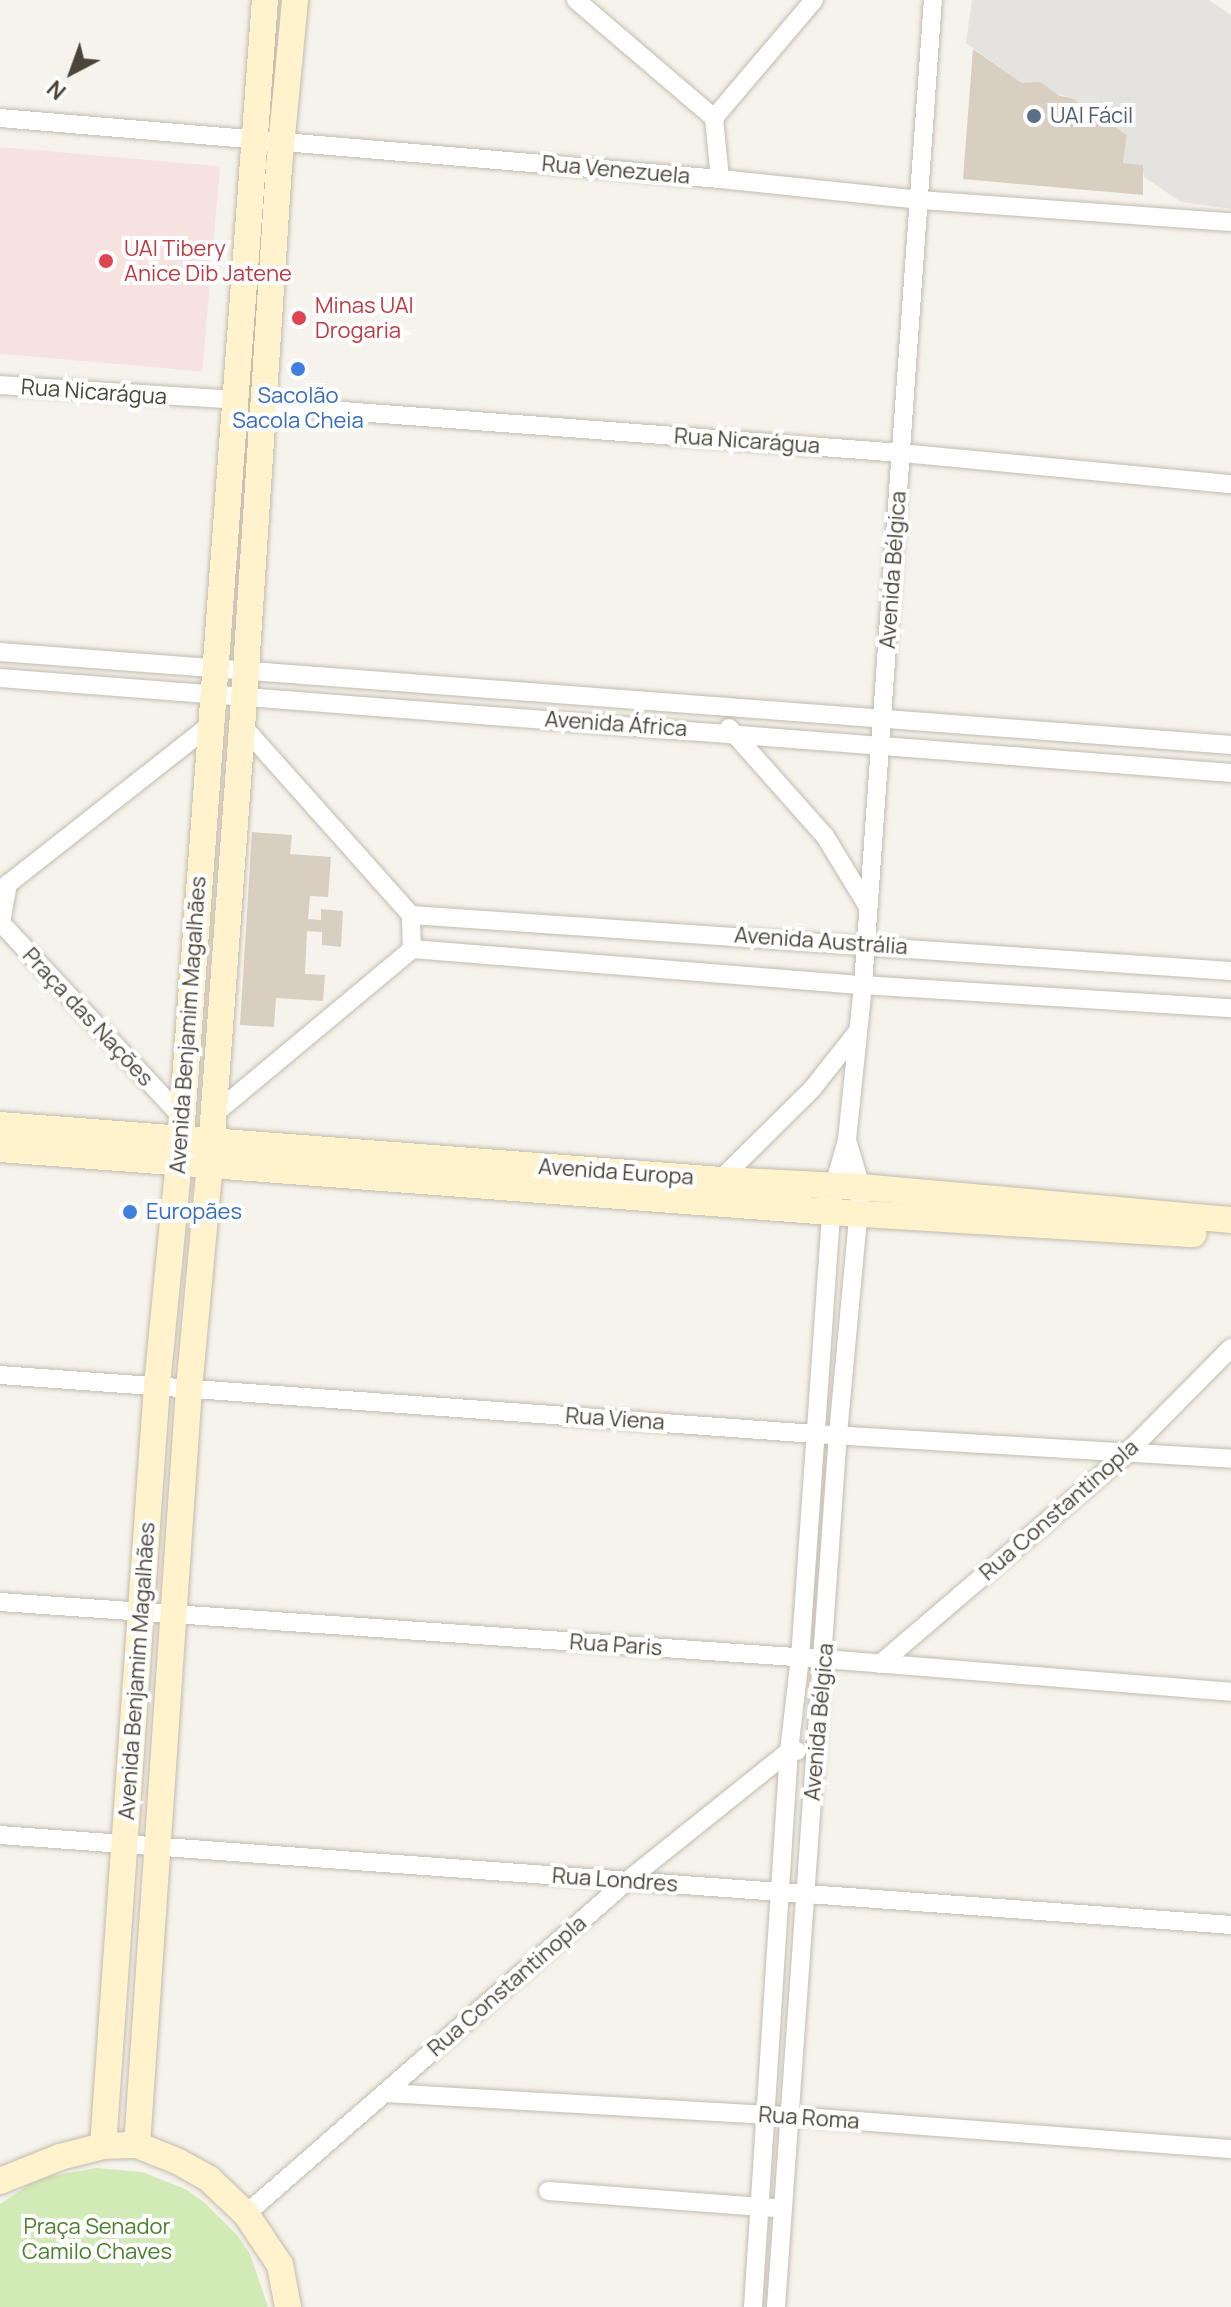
<!DOCTYPE html>
<html>
<head>
<meta charset="utf-8">
<style>
  body { margin:0 }
  #map { position:relative; width:1231px; height:2307px; overflow:hidden; background:#f6f3ec; font-family:Manrope,sans-serif }
  div>[style] { position:absolute }
  .medical>* { inset:0; background:#f6e3e0; transform-origin:0 0 }
  .green>* { inset:0; background:#d2eab5 }
  .parking>* { inset:0; background:#e5e3e0 }
  .building>* { inset:0; background:#d8cfc1 }
  .roads { filter:drop-shadow(0 0 2px #c2bbae) drop-shadow(0 0 2px #c2bbae) }
  .street>* { height:18px; margin:-9px; padding:0 9px; transform-origin:9px; border-radius:9px; background:#fff }
  .secondary>* { height:26px; margin:-13px; padding:0 13px; transform-origin:13px; border-radius:13px; background:#fff3cd }
  .dots>* { width:22px; height:22px; translate:-50% -50%; box-sizing:border-box; border:4px solid #fff; border-radius:50% }
  span { translate:-50% -50%; white-space:nowrap; text-align:center; line-height:1.15; -webkit-text-stroke:8px #fff; paint-order:stroke }
  .service-label { font-size:22px; color:#4e5e75 }
  .left { translate:0 -50%; text-align:left }
  .street-label { font-size:22px; color:#4b4439 }
  .health-label { font-size:22px; color:#be3a42 }
  .shop-label { font-size:22px; color:#366cbe }
  .park-label { font-size:22px; color:#4a7f2a }
  .north { position:absolute; left:32px; top:32px; width:80px; height:80px; -webkit-text-stroke:6px #fff; paint-order:stroke; rotate:221deg; font-size:22px; font-weight:700; line-height:32px; text-align:center; color:#4b4439 }
  .north::after { content:''; display:block; margin:auto; width:28px; height:36px; background:#4b4439; clip-path:polygon(50% 0,100% 100%,50% 72%,0 100%) }
</style>
</head>
<body>
<div id="map">
  <div class="medical">
    <i style="left:0;top:147px;width:221px;height:206px;rotate:5deg"></i>
  </div>
  <div class="green">
    <i style="clip-path:polygon(96px 2168px,142px 2172px,185px 2189px,204px 2202px,237px 2235px,250px 2254px,268px 2307px,0 2307px,0 2204px,30px 2184px,51px 2176px)"></i>
  </div>
  <div class="parking">
    <i style="clip-path:polygon(972px 0,1209px 0,1231px 15px,1231px 209px,1181px 202px,1144px 177px,1142px 165px,1123px 163px,1127px 135px,1072px 98px,1022px 83px,966px 43px)"></i>
  </div>
  <div class="building">
    <i style="clip-path:polygon(973px 49px,1022px 83px,1040px 82px,1060px 96px,1072px 98px,1127px 135px,1123px 163px,1143px 165px,1143px 195px,963px 179px)"></i>
    <i style="clip-path:polygon(252px 832px,292px 835px,290px 854px,331px 857px,328px 897px,310px 896px,308px 919px,321px 920px,321px 909px,343px 911px,341px 947px,322px 945px,322px 932px,307px 931px,305px 974px,325px 975px,323px 1001px,276px 998px,274px 1027px,240px 1025px)"></i>
  </div>
  <div class="roads">
    <div class="street">
      <i style="left:576px;top:0;width:182px;rotate:40.5deg"></i>
      <i style="left:0;top:118px;width:723px;rotate:4.84deg"></i>
      <i style="left:720px;top:179px;width:202px;rotate:6deg"></i>
      <i style="left:921px;top:200px;width:311px;rotate:4.1deg"></i>
      <i style="left:720px;top:179px;width:61px;rotate:-95.6deg"></i>
      <i style="left:714px;top:118px;width:155px;rotate:-49.7deg"></i>
      <i style="left:0;top:385px;width:236px;rotate:3.6deg"></i>
      <i style="left:263px;top:405px;width:640px;rotate:4.3deg"></i>
      <i style="left:901px;top:453px;width:331px;rotate:5.4deg"></i>
      <i style="left:0;top:652px;width:1235px;rotate:4.32deg"></i>
      <i style="left:0;top:678px;width:1235px;rotate:4.41deg"></i>
      <i style="left:729px;top:728px;width:144px;rotate:48.4deg"></i>
      <i style="left:825px;top:836px;width:81px;rotate:58.7deg"></i>
      <i style="left:411px;top:915px;width:822px;rotate:3.91deg"></i>
      <i style="left:412px;top:949px;width:452px;rotate:4.6deg"></i>
      <i style="left:863px;top:985px;width:369px;rotate:3.6deg"></i>
      <i style="left:213px;top:1115px;width:259px;rotate:-39.8deg"></i>
      <i style="left:412px;top:949px;width:34px;rotate:-92deg"></i>
      <i style="left:411px;top:915px;width:254px;rotate:-131.7deg"></i>
      <i style="left:181px;top:1116px;width:264px;rotate:-133deg"></i>
      <i style="left:1px;top:923px;width:40px;rotate:-80deg"></i>
      <i style="left:8px;top:884px;width:257px;rotate:-38.2deg"></i>
      <i style="left:716px;top:1184px;width:135px;rotate:-44.7deg"></i>
      <i style="left:812px;top:1089px;width:74px;rotate:-51.6deg"></i>
      <i style="left:0;top:1375px;width:817px;rotate:4.14deg"></i>
      <i style="left:815px;top:1434px;width:417px;rotate:3.4deg"></i>
      <i style="left:0;top:1602px;width:826px;rotate:3.96deg"></i>
      <i style="left:824px;top:1659px;width:408px;rotate:4.6deg"></i>
      <i style="left:880px;top:1664px;width:325px;rotate:-40.5deg"></i>
      <i style="left:1127px;top:1453px;width:148px;rotate:-45.3deg"></i>
      <i style="left:0;top:1835px;width:1234px;rotate:4.18deg"></i>
      <i style="left:386px;top:2093px;width:405px;rotate:3.3deg"></i>
      <i style="left:790px;top:2116px;width:442px;rotate:4.3deg"></i>
      <i style="left:548px;top:2191px;width:225px;rotate:4.3deg"></i>
      <i style="left:246px;top:2214px;width:506px;rotate:-41.15deg"></i>
      <i style="left:627px;top:1881px;width:208px;rotate:-38.7deg"></i>
      <i style="left:789px;top:1751px;width:8px"></i>
      <i style="left:753px;top:2307px;width:557px;rotate:-86.3deg"></i>
      <i style="left:789px;top:1751px;width:94px;rotate:-83.3deg"></i>
      <i style="left:800px;top:1658px;width:447px;rotate:-86deg"></i>
      <i style="left:831px;top:1212px;width:26px;rotate:-83deg"></i>
      <i style="left:834px;top:1186px;width:48px;rotate:-74.2deg"></i>
      <i style="left:847px;top:1140px;width:156px;rotate:-84.1deg"></i>
      <i style="left:863px;top:985px;width:987px;rotate:-85.94deg"></i>
      <i style="left:776px;top:2307px;width:875px;rotate:-85.94deg"></i>
      <i style="left:838px;top:1434px;width:248px;rotate:-84.7deg"></i>
      <i style="left:861px;top:1187px;width:49px;rotate:-106.6deg"></i>
    </div>
    <div class="secondary">
      <i style="left:0;top:1125px;width:723px;rotate:4.36deg"></i>
      <i style="left:721px;top:1180px;width:140px;rotate:2.9deg"></i>
      <i style="left:861px;top:1187px;width:371px;rotate:5.1deg"></i>
      <i style="left:0;top:1149px;width:833px;rotate:4.34deg"></i>
      <i style="left:831px;top:1212px;width:363px;rotate:3.5deg"></i>
      <i style="left:137px;top:2145px;width:758px;rotate:-86.07deg"></i>
      <i style="left:189px;top:1389px;width:227px;rotate:-84.7deg"></i>
      <i style="left:210px;top:1163px;width:495px;rotate:-85.8deg"></i>
      <i style="left:246px;top:669px;width:503px;rotate:-86.24deg"></i>
      <i style="left:279px;top:167px;width:168px;rotate:-84.5deg"></i>
      <i style="left:103px;top:2146px;width:763px;rotate:-85.94deg"></i>
      <i style="left:157px;top:1385px;width:224px;rotate:-84.4deg"></i>
      <i style="left:179px;top:1162px;width:1165px;rotate:-85.77deg"></i>
      <i style="left:0;top:2181px;width:65px;rotate:-21.8deg"></i>
      <i style="left:60px;top:2157px;width:44px;rotate:-14.3deg"></i>
      <i style="left:103px;top:2146px;width:34px;rotate:-2deg"></i>
      <i style="left:137px;top:2145px;width:43px;rotate:21.8deg"></i>
      <i style="left:177px;top:2161px;width:37px;rotate:29deg"></i>
      <i style="left:209px;top:2179px;width:51px;rotate:43.4deg"></i>
      <i style="left:246px;top:2214px;width:61px;rotate:56.3deg"></i>
      <i style="left:280px;top:2265px;width:43px;rotate:79.2deg"></i>
    </div>
  </div>
  <div class="dots">
    <i style="left:1034px;top:116px;background:#5c6f8a"></i>
    <i style="left:106px;top:261px;background:#e0444e"></i>
    <i style="left:299px;top:318px;background:#e0444e"></i>
    <i style="left:298px;top:369px;background:#3f7fe0"></i>
    <i style="left:130px;top:1212px;background:#3f7fe0"></i>
  </div>
  <div class="service-label">
    <span class="left" style="left:1050px;top:116px">UAI Fácil</span>
  </div>
  <div class="street-label">
    <span style="left:616px;top:170px;rotate:5deg">Rua Venezuela</span>
    <span style="left:94px;top:392px;rotate:4deg">Rua Nicarágua</span>
    <span style="left:747px;top:441px;rotate:4deg">Rua Nicarágua</span>
    <span style="left:893px;top:570px;rotate:-86deg">Avenida Bélgica</span>
    <span style="left:616px;top:724px;rotate:4deg">Avenida África</span>
    <span style="left:821px;top:941px;rotate:4deg">Avenida Austrália</span>
    <span style="left:88px;top:1017px;rotate:47deg">Praça das Nações</span>
    <span style="left:188px;top:1025px;rotate:-86deg">Avenida Benjamim Magalhães</span>
    <span style="left:616px;top:1172px;rotate:4deg">Avenida Europa</span>
    <span style="left:615px;top:1419px;rotate:4deg">Rua Viena</span>
    <span style="left:1059px;top:1510px;rotate:-41deg">Rua Constantinopla</span>
    <span style="left:616px;top:1645px;rotate:4deg">Rua Paris</span>
    <span style="left:137px;top:1671px;rotate:-86deg">Avenida Benjamim Magalhães</span>
    <span style="left:819px;top:1722px;rotate:-85deg">Avenida Bélgica</span>
    <span style="left:615px;top:1880px;rotate:4deg">Rua Londres</span>
    <span style="left:507px;top:1986px;rotate:-41deg">Rua Constantinopla</span>
    <span style="left:809px;top:2118px;rotate:4deg">Rua Roma</span>
  </div>
  <div class="health-label">
    <span class="left" style="left:124px;top:261px">UAI Tibery<br>Anice Dib Jatene</span>
    <span class="left" style="left:315px;top:318px">Minas UAI<br>Drogaria</span>
  </div>
  <div class="shop-label">
    <span style="left:298px;top:408px">Sacolão<br>Sacola Cheia</span>
    <span class="left" style="left:146px;top:1212px">Europães</span>
  </div>
  <div class="park-label">
    <span style="left:97px;top:2239px">Praça Senador<br>Camilo Chaves</span>
  </div>
  <div class="north">N</div>
</div>
</body>
</html>
